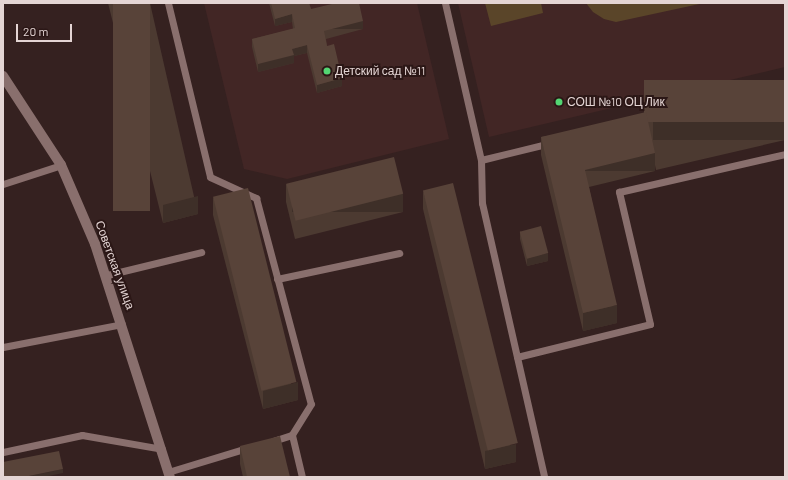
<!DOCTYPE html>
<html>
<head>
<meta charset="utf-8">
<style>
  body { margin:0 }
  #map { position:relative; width:788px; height:480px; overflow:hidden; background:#352120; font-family:Barlow,sans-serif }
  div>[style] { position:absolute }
  .built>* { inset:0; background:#422625 }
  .green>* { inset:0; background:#5a4529 }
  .service>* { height:7px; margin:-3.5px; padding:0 3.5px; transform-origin:3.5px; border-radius:3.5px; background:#896f6d }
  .minor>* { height:10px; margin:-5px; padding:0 5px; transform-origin:5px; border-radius:5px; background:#896f6d }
  .wall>* { inset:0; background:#4c3a31 }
  .shaded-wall>* { inset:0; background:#3e2f28; transform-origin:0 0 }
  .building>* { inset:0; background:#584339; transform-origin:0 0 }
  .dots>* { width:11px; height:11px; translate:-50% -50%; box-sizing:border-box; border:2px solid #2b1716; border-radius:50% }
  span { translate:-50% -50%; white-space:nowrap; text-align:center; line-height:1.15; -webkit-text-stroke:4px #2b1716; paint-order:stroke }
  .poi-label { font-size:12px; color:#e4d5d4 }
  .left { translate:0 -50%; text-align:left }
  .street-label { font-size:12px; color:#e4d5d4 }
  .frame { position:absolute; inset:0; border:4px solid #e4d5d4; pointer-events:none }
  .scale { position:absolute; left:16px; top:24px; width:56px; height:18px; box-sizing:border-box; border:2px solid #e4d5d4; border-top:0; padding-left:5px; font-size:12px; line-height:14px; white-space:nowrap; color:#e4d5d4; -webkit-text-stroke:3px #2b1716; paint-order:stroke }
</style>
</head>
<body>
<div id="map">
  <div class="built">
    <i style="clip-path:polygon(204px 3px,417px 3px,449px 139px,287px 179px,244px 169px)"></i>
    <i style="clip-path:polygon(458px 3px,785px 3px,785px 67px,489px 137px)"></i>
  </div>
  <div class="green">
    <i style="clip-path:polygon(485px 3px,541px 3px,543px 13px,491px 26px)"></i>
    <i style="clip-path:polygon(586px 3px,704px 3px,616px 22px,604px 19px,593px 12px)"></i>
  </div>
  <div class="service">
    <i style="left:168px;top:3px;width:179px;rotate:76.4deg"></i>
    <i style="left:210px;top:177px;width:51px;rotate:24.5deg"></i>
    <i style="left:256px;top:198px;width:213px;rotate:75.1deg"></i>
    <i style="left:311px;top:404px;width:36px;rotate:122deg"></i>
    <i style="left:292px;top:435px;width:43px;rotate:76.6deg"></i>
    <i style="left:445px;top:3px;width:161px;rotate:77.1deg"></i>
    <i style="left:481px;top:160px;width:43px;rotate:88.7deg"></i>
    <i style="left:482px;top:203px;width:281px;rotate:77.2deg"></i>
    <i style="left:481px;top:160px;width:71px;rotate:-13.8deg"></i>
    <i style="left:3px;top:184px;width:61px;rotate:-18.1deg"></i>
    <i style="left:107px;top:275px;width:97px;rotate:-13.7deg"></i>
    <i style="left:277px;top:279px;width:125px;rotate:-12deg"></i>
    <i style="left:3px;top:347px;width:121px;rotate:-10.9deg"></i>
    <i style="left:517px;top:357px;width:137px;rotate:-13.9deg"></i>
    <i style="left:650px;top:324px;width:136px;rotate:-103.2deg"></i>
    <i style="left:619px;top:192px;width:170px;rotate:-12.9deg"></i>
    <i style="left:273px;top:441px;width:20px;rotate:-18deg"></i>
    <i style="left:3px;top:452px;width:81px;rotate:-12.1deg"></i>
    <i style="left:82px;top:435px;width:81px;rotate:9.9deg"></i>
    <i style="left:168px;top:472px;width:83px;rotate:-16.9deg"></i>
  </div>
  <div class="minor">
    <i style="left:3px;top:76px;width:106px;rotate:56.9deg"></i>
    <i style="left:61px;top:165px;width:86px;rotate:66.7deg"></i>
    <i style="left:95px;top:244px;width:245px;rotate:72.2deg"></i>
  </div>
  <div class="wall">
    <i style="clip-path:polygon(108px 3px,150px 3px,198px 214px,163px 223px)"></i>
    <i style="clip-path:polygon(269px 3px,309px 3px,311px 9px,363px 29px,326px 39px,327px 46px,342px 86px,317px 93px,307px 53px,294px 56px,294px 63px,258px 72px,252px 47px,252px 39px,293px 29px,292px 22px,275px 26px)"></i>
    <i style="clip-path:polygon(785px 80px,785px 140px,656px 170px,655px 165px,655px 171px,589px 187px,617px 323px,583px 331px,541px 155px,541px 137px,647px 118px,647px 111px)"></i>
    <i style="clip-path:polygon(286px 184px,403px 212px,295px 239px,286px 202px)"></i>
    <i style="clip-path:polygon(423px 191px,516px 462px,485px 469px,423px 209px)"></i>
    <i style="clip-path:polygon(213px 197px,298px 400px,263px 409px,213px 215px)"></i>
    <i style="clip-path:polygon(520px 231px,548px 261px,527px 266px,520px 239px)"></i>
    <i style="clip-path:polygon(240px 446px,290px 477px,243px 477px,240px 464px)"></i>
  </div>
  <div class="shaded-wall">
    <i style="clip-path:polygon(292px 14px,292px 22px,275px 26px,275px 19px)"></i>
    <i style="left:363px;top:21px;width:8px;height:40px;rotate:90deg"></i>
    <i style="clip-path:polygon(307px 45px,307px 53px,294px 56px,294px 63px,258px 72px,258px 64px,292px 49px)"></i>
    <i style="clip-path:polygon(342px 78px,342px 86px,317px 93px,317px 85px)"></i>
    <i style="left:785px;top:122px;width:18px;height:132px;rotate:90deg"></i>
    <i style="left:655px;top:153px;width:18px;height:72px;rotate:90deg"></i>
    <i style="left:403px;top:194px;width:18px;height:111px;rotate:90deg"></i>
    <i style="clip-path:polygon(198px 196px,198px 214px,163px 223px,163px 205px)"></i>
    <i style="clip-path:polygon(548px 253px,548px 261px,527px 266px,527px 258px)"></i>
    <i style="clip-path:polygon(617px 305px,617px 323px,583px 331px,583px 313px)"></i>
    <i style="clip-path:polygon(298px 382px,298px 400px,263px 409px,263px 391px)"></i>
    <i style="clip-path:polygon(516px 444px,516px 462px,485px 469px,485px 451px)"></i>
    <i style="clip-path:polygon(63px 469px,63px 473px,44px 477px,24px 477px)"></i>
  </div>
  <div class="building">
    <i style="left:113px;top:3px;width:37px;height:208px"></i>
    <i style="clip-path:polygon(271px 3px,309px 3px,311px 9px,336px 3px,359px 3px,363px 21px,324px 31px,327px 46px,334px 44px,342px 78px,317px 85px,307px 45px,292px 49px,294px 55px,258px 64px,252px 39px,295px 28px,292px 14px,275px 19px)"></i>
    <i style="left:785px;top:80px;width:42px;height:141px;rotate:90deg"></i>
    <i style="clip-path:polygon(646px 112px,655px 153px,585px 170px,617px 305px,583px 313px,541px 137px)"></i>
    <i style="left:394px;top:157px;width:38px;height:111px;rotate:76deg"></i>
    <i style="left:453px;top:183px;width:268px;height:31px;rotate:76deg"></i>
    <i style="left:248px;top:188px;width:200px;height:36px;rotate:76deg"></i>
    <i style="left:541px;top:226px;width:28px;height:22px;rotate:75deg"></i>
    <i style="clip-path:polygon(280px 436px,290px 477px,247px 477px,240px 446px)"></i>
    <i style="clip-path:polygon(59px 451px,63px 469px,24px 477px,3px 477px,3px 462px)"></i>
  </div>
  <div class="dots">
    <i style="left:327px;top:71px;background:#53d673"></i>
    <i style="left:559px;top:102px;background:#53d673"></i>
  </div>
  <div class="poi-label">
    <span class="left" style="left:335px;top:71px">Детский сад №11</span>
    <span class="left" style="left:567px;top:102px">СОШ №10 ОЦ Лик</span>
  </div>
  <div class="street-label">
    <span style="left:115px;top:265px;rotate:70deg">Советская улица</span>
  </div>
  <div class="frame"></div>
  <div class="scale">20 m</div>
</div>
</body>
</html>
